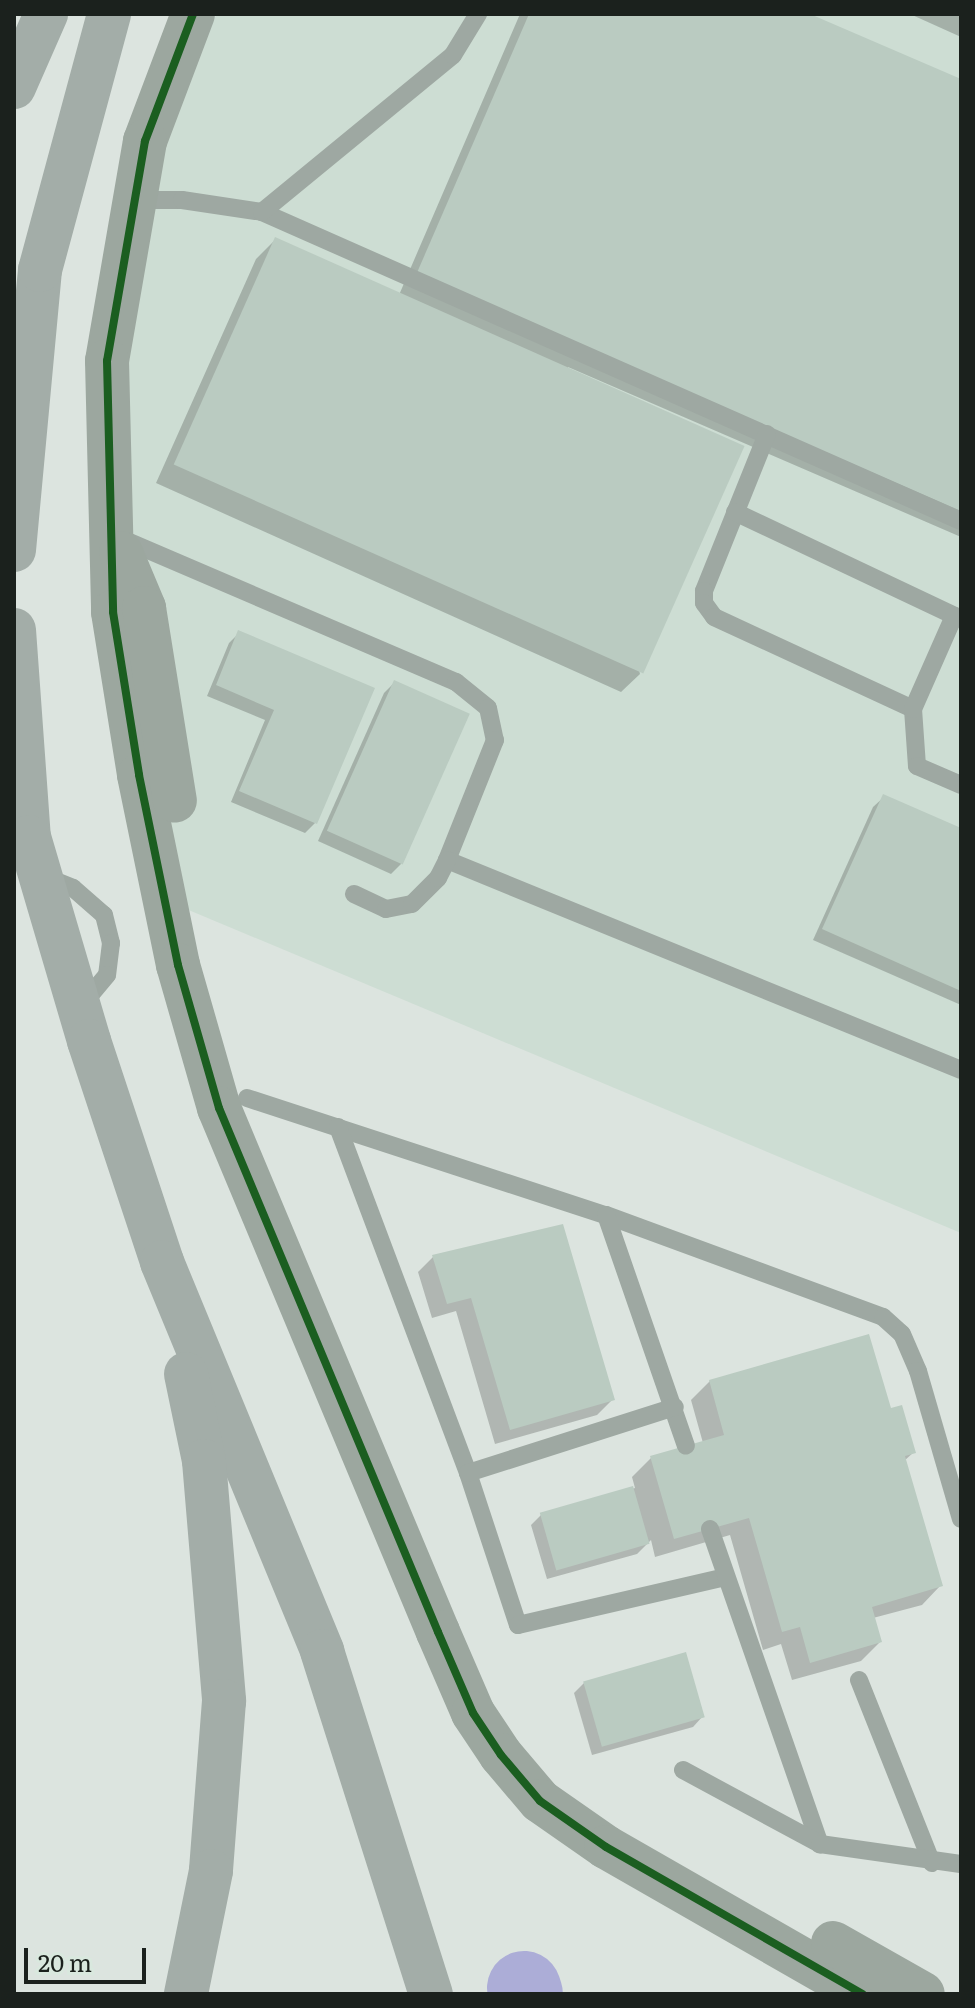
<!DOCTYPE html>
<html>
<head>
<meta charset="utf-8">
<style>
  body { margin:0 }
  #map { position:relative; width:975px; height:2008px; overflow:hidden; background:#dce4df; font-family:Literata,serif }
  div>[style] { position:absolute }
  .built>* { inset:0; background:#cdddd3 }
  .shadow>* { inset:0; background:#0003 }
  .river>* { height:74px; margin:-37px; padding:0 37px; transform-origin:37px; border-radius:37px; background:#acadd7 }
  .building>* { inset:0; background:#bacbc1; transform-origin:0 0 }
  .lane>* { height:18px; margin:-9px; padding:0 9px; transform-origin:9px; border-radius:9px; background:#9ea8a2 }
  .secondary>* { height:44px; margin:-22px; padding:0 22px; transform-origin:22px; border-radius:22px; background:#9ca79f }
  .highway>* { height:44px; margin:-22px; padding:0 22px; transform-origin:22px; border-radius:22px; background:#a3ada8 }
  .cycleway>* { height:8px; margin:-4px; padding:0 4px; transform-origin:4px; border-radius:4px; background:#1b5e20 }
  span { translate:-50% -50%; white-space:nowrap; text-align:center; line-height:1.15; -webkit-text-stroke:6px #d9e8de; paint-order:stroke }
  .frame { position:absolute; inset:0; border:16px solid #1b211d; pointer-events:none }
  .scale { position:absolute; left:24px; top:1948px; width:122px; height:36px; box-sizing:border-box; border:4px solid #1b211d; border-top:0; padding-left:10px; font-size:24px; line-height:28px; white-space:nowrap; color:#1b211d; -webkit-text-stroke:6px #d9e8de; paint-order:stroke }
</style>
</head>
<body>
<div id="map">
  <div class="built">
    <i style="clip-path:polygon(217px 14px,961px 14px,961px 1233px,148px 893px,100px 364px,186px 67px)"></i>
  </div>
  <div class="shadow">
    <i style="clip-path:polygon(520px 14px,805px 14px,961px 81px,961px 537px,568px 367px,640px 674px,621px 692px,156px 483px,256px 259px,275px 240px,399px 295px)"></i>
    <i style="clip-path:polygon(910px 14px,961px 14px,961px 37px)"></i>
    <i style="clip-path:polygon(239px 633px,372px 689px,316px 822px,305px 833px,231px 802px,265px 720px,207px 696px,229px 643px)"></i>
    <i style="clip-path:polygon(394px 683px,401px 864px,391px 874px,318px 841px,384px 693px)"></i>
    <i style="clip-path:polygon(884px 797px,961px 831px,961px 1005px,813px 940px,873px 807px)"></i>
    <i style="clip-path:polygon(433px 1257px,612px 1400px,597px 1415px,495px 1444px,456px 1311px,432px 1318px,418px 1272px)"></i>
    <i style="clip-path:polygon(710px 1381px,890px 1410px,914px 1452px,904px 1461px,940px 1586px,922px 1605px,873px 1618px,880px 1642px,861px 1661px,792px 1680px,781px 1644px,763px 1650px,730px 1535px,655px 1557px,651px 1540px,637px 1554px,547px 1579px,531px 1525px,541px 1515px,635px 1488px,632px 1477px,651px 1458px,703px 1443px,691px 1400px)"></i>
    <i style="clip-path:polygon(584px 1683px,703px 1716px,693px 1727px,592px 1755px,574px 1693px)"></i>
  </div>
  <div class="river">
    <i style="left:524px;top:1988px;width:6px;rotate:72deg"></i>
  </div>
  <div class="building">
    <i style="clip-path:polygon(529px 14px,810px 14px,961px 79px,961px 511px,416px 275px)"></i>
    <i style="left:275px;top:237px;width:514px;height:249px;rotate:24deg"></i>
    <i style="clip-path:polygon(238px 630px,375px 688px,317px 824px,239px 791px,274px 710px,216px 685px)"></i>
    <i style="left:394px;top:680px;width:83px;height:165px;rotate:24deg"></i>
    <i style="clip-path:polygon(883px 794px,961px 828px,961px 991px,822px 929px)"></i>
    <i style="clip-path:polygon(563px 1224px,615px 1400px,510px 1430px,471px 1298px,447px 1304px,432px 1255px)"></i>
    <i style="clip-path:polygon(869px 1334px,891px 1408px,902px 1405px,916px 1453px,905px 1456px,943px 1586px,872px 1607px,882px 1642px,810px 1663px,800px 1627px,782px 1632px,749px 1518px,674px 1539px,650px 1456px,724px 1435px,709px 1380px)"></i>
    <i style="left:633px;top:1486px;width:60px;height:97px;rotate:74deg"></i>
    <i style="left:686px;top:1652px;width:68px;height:107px;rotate:74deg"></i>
  </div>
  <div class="lane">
    <i style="left:135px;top:200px;width:47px"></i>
    <i style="left:182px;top:200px;width:81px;rotate:8.5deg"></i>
    <i style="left:262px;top:212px;width:764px;rotate:23.85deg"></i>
    <i style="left:262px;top:212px;width:247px;rotate:-39.4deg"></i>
    <i style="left:453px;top:55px;width:48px;rotate:-58.6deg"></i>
    <i style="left:767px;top:434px;width:169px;rotate:111.9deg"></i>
    <i style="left:704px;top:591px;width:12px;rotate:90deg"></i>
    <i style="left:704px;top:603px;width:17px;rotate:54deg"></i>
    <i style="left:714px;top:617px;width:219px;rotate:24.8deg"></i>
    <i style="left:913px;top:709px;width:57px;rotate:86deg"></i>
    <i style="left:917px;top:766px;width:48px;rotate:23.4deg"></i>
    <i style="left:735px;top:512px;width:250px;rotate:25.3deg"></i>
    <i style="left:120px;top:538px;width:366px;rotate:23.2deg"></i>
    <i style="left:456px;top:682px;width:41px;rotate:39.1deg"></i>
    <i style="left:488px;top:708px;width:33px;rotate:78deg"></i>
    <i style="left:495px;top:740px;width:129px;rotate:111.8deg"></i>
    <i style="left:447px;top:860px;width:555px;rotate:22.22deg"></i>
    <i style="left:913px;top:709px;width:102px;rotate:-66.2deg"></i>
    <i style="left:46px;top:877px;width:29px;rotate:22deg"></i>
    <i style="left:73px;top:888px;width:41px;rotate:41.1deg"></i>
    <i style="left:104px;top:915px;width:29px;rotate:76deg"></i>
    <i style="left:111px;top:943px;width:32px;rotate:97deg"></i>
    <i style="left:107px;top:975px;width:39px;rotate:130deg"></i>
    <i style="left:354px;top:894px;width:35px;rotate:25deg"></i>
    <i style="left:386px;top:909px;width:26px;rotate:-11deg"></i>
    <i style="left:412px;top:904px;width:37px;rotate:-45deg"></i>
    <i style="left:438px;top:878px;width:20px;rotate:-63deg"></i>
    <i style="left:247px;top:1098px;width:378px;rotate:18.1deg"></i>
    <i style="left:606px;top:1215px;width:295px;rotate:20.2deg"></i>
    <i style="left:883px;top:1317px;width:25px;rotate:42deg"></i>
    <i style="left:902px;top:1334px;width:40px;rotate:66.6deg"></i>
    <i style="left:918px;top:1371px;width:154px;rotate:73.8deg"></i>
    <i style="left:338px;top:1127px;width:370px;rotate:69.4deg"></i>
    <i style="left:468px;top:1473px;width:160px;rotate:71.8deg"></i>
    <i style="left:518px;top:1625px;width:213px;rotate:-13deg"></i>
    <i style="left:606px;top:1215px;width:244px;rotate:70.9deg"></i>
    <i style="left:468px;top:1473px;width:217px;rotate:-17.7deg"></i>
    <i style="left:710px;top:1529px;width:334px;rotate:70.8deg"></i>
    <i style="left:859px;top:1680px;width:197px;rotate:68.3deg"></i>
    <i style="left:683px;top:1770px;width:156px;rotate:28.4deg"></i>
    <i style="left:820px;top:1844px;width:142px;rotate:8.1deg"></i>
  </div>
  <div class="secondary">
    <i style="left:193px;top:14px;width:136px;rotate:110.7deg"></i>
    <i style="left:145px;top:141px;width:223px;rotate:99.8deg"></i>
    <i style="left:107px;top:361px;width:251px;rotate:88.6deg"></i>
    <i style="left:113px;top:612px;width:165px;rotate:80.9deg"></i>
    <i style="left:139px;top:775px;width:194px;rotate:78.4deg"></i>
    <i style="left:178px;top:965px;width:149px;rotate:74deg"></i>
    <i style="left:219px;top:1108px;width:568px;rotate:67.32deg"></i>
    <i style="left:438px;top:1632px;width:88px;rotate:66.6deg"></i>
    <i style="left:473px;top:1713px;width:50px;rotate:56.3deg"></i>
    <i style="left:501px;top:1755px;width:60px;rotate:49.7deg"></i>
    <i style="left:540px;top:1801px;width:80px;rotate:34.9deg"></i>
    <i style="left:606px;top:1847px;width:296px;rotate:29.8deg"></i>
    <i style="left:121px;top:553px;width:60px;rotate:67.3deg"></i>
    <i style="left:144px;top:608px;width:195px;rotate:80.9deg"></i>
    <i style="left:833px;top:1943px;width:103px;rotate:29.5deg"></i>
  </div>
  <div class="highway">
    <i style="left:14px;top:87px;width:80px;rotate:-66.3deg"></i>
    <i style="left:14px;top:550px;width:281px;rotate:-84.7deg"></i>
    <i style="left:40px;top:270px;width:265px;rotate:-74.9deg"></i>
    <i style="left:14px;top:630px;width:208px;rotate:85.9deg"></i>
    <i style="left:29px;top:837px;width:213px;rotate:73.6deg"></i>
    <i style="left:89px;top:1041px;width:233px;rotate:71.7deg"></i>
    <i style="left:162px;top:1262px;width:421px;rotate:67.6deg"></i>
    <i style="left:322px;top:1651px;width:360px;rotate:72.4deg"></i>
    <i style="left:186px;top:1374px;width:89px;rotate:78.3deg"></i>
    <i style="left:204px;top:1461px;width:241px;rotate:85.2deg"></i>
    <i style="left:224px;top:1701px;width:170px;rotate:94.4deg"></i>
    <i style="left:211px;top:1871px;width:126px;rotate:101.5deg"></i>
  </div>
  <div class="cycleway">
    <i style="left:193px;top:14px;width:136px;rotate:110.7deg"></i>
    <i style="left:145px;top:141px;width:223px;rotate:99.8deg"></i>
    <i style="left:107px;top:361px;width:251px;rotate:88.6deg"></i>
    <i style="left:113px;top:612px;width:165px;rotate:80.9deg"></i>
    <i style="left:139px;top:775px;width:194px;rotate:78.4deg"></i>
    <i style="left:178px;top:965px;width:149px;rotate:74deg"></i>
    <i style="left:219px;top:1108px;width:568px;rotate:67.32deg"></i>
    <i style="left:438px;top:1632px;width:88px;rotate:66.6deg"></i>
    <i style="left:473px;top:1713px;width:50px;rotate:56.3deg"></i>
    <i style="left:501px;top:1755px;width:60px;rotate:49.7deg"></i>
    <i style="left:540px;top:1801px;width:80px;rotate:34.9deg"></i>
    <i style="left:606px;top:1847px;width:296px;rotate:29.8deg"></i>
  </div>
  <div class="frame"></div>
  <div class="scale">20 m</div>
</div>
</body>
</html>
